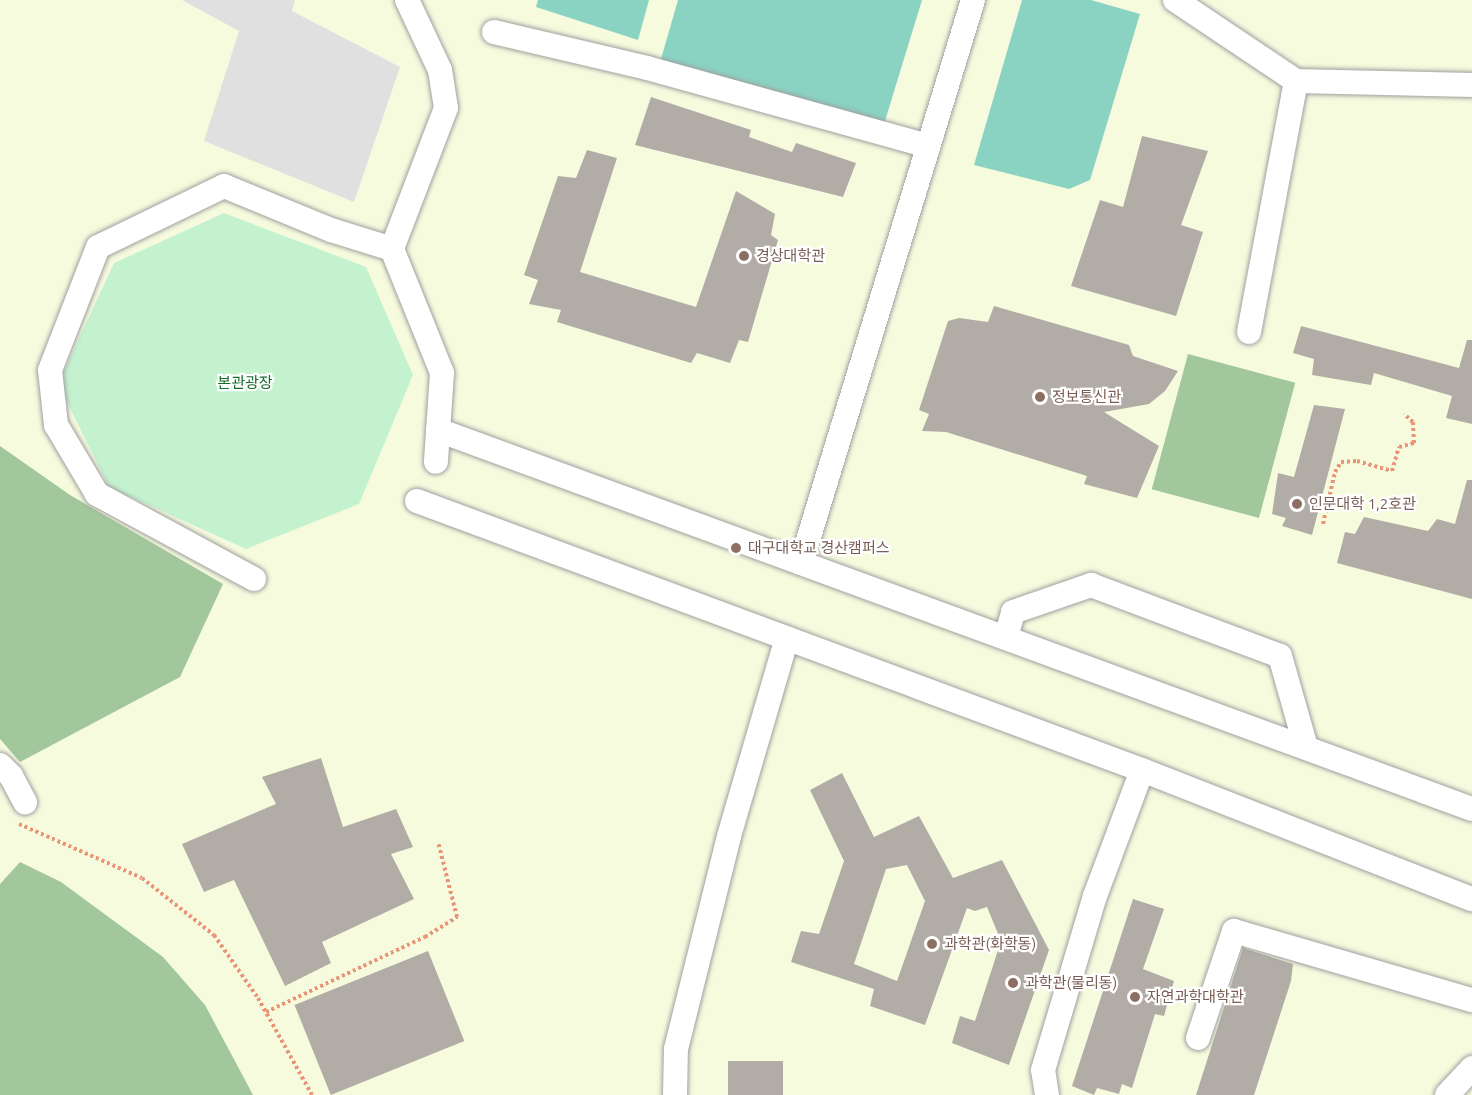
<!DOCTYPE html>
<html>
<head>
<meta charset="utf-8">
<style>
  body { margin:0 }
  #map { position:relative; width:1472px; height:1095px; overflow:hidden; background:#ecebe3; font-family:Ubuntu,"Noto Sans KR",sans-serif }
  div>[style] { position:absolute }
  .education>* { inset:0; background:#f6fbde; transform-origin:0 0 }
  .forest>* { inset:0; background:#a2c79c; transform-origin:0 0 }
  .park>* { inset:0; background:#c4f2cf }
  .pitch>* { inset:0; background:#8ad3c2 }
  .parking>* { inset:0; background:#e0e0e0 }
  .building>* { inset:0; background:#b1ada6; transform-origin:0 0 }
  .path>* { height:4px; margin-top:-2px; transform-origin:0; background:repeating-linear-gradient(90deg,#e99477 0 3px,transparent 0 6px) }
  .roads { filter:drop-shadow(0 0 2px #a0a0a0) drop-shadow(0 0 2px #a0a0a0) }
  .minor>* { height:24px; margin:-12px; padding:0 12px; transform-origin:12px; border-radius:12px; background:#fff }
  .dots>* { width:16px; height:16px; translate:-50% -50%; box-sizing:border-box; border:3px solid #fff; border-radius:50% }
  span { translate:-50% -50%; white-space:nowrap; text-align:center; line-height:1.15; -webkit-text-stroke:4.5px #fff; paint-order:stroke }
  .education-label { font-size:15px; color:#785e54 }
  .left { translate:0 -50%; text-align:left }
  .park-label { font-size:15px; color:#176d2c }
</style>
</head>
<body>
<div id="map">
  <div class="education">
    <i style="left:0;top:0;width:1472px;height:1095px"></i>
  </div>
  <div class="forest">
    <i style="left:1188px;top:354px;width:111px;height:140px;rotate:15deg"></i>
    <i style="clip-path:polygon(0 446px,70px 495px,223px 584px,180px 677px,20px 762px,0 739px)"></i>
    <i style="clip-path:polygon(20px 862px,61px 882px,163px 957px,205px 1005px,253px 1095px,0 1095px,0 884px)"></i>
  </div>
  <div class="park">
    <i style="clip-path:polygon(224px 213px,366px 267px,413px 375px,359px 504px,246px 549px,109px 487px,58px 384px,114px 263px)"></i>
  </div>
  <div class="pitch">
    <i style="clip-path:polygon(538px 0,649px 0,638px 40px,536px 7px)"></i>
    <i style="clip-path:polygon(678px 0,922px 0,881px 134px,657px 73px)"></i>
    <i style="clip-path:polygon(1022px 0,1091px 0,1140px 14px,1090px 180px,1069px 189px,974px 165px)"></i>
  </div>
  <div class="parking">
    <i style="clip-path:polygon(295px 0,292px 11px,400px 67px,354px 202px,204px 141px,239px 31px,182px 0)"></i>
  </div>
  <div class="building">
    <i style="clip-path:polygon(651px 97px,751px 130px,749px 137px,792px 152px,796px 143px,856px 163px,843px 197px,635px 145px)"></i>
    <i style="clip-path:polygon(1142px 136px,1208px 151px,1181px 225px,1203px 232px,1176px 316px,1071px 286px,1100px 200px,1123px 207px)"></i>
    <i style="clip-path:polygon(587px 150px,617px 158px,580px 272px,696px 307px,736px 191px,775px 214px,771px 235px,778px 240px,748px 342px,739px 340px,730px 363px,697px 353px,691px 363px,557px 322px,561px 310px,529px 304px,538px 280px,524px 275px,558px 176px,576px 178px)"></i>
    <i style="clip-path:polygon(994px 306px,1129px 345px,1133px 356px,1178px 371px,1165px 391px,1149px 404px,1104px 412px,1159px 446px,1137px 498px,1084px 484px,1087px 476px,946px 432px,922px 431px,929px 414px,919px 410px,948px 321px,959px 318px,988px 322px)"></i>
    <i style="clip-path:polygon(1301px 326px,1459px 368px,1467px 340px,1472px 340px,1472px 424px,1446px 418px,1452px 396px,1374px 373px,1371px 385px,1312px 375px,1314px 359px,1293px 353px)"></i>
    <i style="clip-path:polygon(1314px 405px,1345px 409px,1312px 535px,1282px 526px,1286px 518px,1272px 514px,1278px 473px,1294px 477px)"></i>
    <i style="clip-path:polygon(1467px 480px,1472px 480px,1472px 599px,1337px 563px,1345px 532px,1355px 534px,1364px 517px,1428px 531px,1437px 519px,1455px 524px)"></i>
    <i style="clip-path:polygon(321px 758px,343px 827px,396px 809px,413px 847px,391px 854px,414px 899px,322px 942px,331px 963px,285px 986px,234px 880px,204px 892px,182px 844px,276px 804px,262px 777px)"></i>
    <i style="clip-path:polygon(evenodd,842px 773px,874px 837px,919px 816px,953px 878px,1002px 860px,1049px 950px,1009px 1065px,952px 1043px,960px 1016px,975px 1021px,1001px 941px,987px 907px,975px 911px,967px 908px,925px 1025px,870px 1006px,874px 989px,791px 962px,801px 931px,819px 934px,844px 861px,810px 790px,842px 773px,907px 865px,925px 901px,897px 981px,854px 964px,886px 869px,907px 865px)"></i>
    <i style="clip-path:polygon(1133px 899px,1164px 909px,1143px 969px,1174px 981px,1164px 1016px,1155px 1014px,1132px 1088px,1122px 1084px,1119px 1094px,1097px 1088px,1094px 1095px,1072px 1086px)"></i>
    <i style="clip-path:polygon(1243px 948px,1293px 964px,1291px 981px,1254px 1095px,1196px 1095px)"></i>
    <i style="left:428px;top:951px;width:97px;height:144px;rotate:68deg"></i>
    <i style="left:728px;top:1061px;width:55px;height:34px"></i>
  </div>
  <div class="path">
    <i style="left:1323px;top:524px;width:53px;rotate:-77deg"></i>
    <i style="left:1335px;top:472px;width:12px;rotate:-59deg"></i>
    <i style="left:1341px;top:462px;width:16px;rotate:-4deg"></i>
    <i style="left:1357px;top:461px;width:36px;rotate:16deg"></i>
    <i style="left:1392px;top:471px;width:25px;rotate:-74deg"></i>
    <i style="left:1399px;top:447px;width:16px;rotate:-15deg"></i>
    <i style="left:1414px;top:443px;width:21px;rotate:-93deg"></i>
    <i style="left:1413px;top:422px;width:12px;rotate:-138deg"></i>
    <i style="left:19px;top:824px;width:134px;rotate:23.7deg"></i>
    <i style="left:142px;top:878px;width:92px;rotate:38.4deg"></i>
    <i style="left:214px;top:935px;width:77px;rotate:55.1deg"></i>
    <i style="left:258px;top:998px;width:111px;rotate:60.9deg"></i>
    <i style="left:266px;top:1012px;width:176px;rotate:-25.3deg"></i>
    <i style="left:425px;top:937px;width:38px;rotate:-32deg"></i>
    <i style="left:457px;top:917px;width:77px;rotate:-104.2deg"></i>
  </div>
  <div class="roads">
    <div class="minor">
      <i style="left:407px;top:0;width:77px;rotate:64.8deg"></i>
      <i style="left:440px;top:70px;width:38px;rotate:81deg"></i>
      <i style="left:446px;top:108px;width:151px;rotate:111deg"></i>
      <i style="left:392px;top:249px;width:134px;rotate:68deg"></i>
      <i style="left:442px;top:373px;width:89px;rotate:93.9deg"></i>
      <i style="left:1175px;top:0;width:146px;rotate:33.8deg"></i>
      <i style="left:1296px;top:81px;width:176px;rotate:1.3deg"></i>
      <i style="left:494px;top:32px;width:157px;rotate:13.2deg"></i>
      <i style="left:647px;top:68px;width:292px;rotate:15.5deg"></i>
      <i style="left:1249px;top:332px;width:255px;rotate:-79.4deg"></i>
      <i style="left:438px;top:430px;width:1101px;rotate:20.13deg"></i>
      <i style="left:417px;top:501px;width:773px;rotate:20.36deg"></i>
      <i style="left:1142px;top:770px;width:354px;rotate:21.4deg"></i>
      <i style="left:801px;top:563px;width:589px;rotate:-73.01deg"></i>
      <i style="left:254px;top:579px;width:179px;rotate:-151.6deg"></i>
      <i style="left:97px;top:494px;width:80px;rotate:-120.7deg"></i>
      <i style="left:56px;top:425px;width:55px;rotate:-96.2deg"></i>
      <i style="left:50px;top:370px;width:132px;rotate:-68.7deg"></i>
      <i style="left:98px;top:247px;width:140px;rotate:-25.8deg"></i>
      <i style="left:224px;top:186px;width:116px;rotate:22.4deg"></i>
      <i style="left:331px;top:230px;width:64px;rotate:17.3deg"></i>
      <i style="left:1006px;top:637px;width:26px;rotate:-74deg"></i>
      <i style="left:1013px;top:612px;width:83px;rotate:-19.1deg"></i>
      <i style="left:1091px;top:585px;width:202px;rotate:20.6deg"></i>
      <i style="left:1280px;top:656px;width:95px;rotate:74.1deg"></i>
      <i style="left:0;top:765px;width:16px;rotate:45deg"></i>
      <i style="left:11px;top:776px;width:30px;rotate:62deg"></i>
      <i style="left:1198px;top:1038px;width:113px;rotate:-71.4deg"></i>
      <i style="left:1234px;top:931px;width:248px;rotate:16.2deg"></i>
      <i style="left:675px;top:1095px;width:46px;rotate:-88.8deg"></i>
      <i style="left:676px;top:1049px;width:219px;rotate:-76deg"></i>
      <i style="left:729px;top:836px;width:206px;rotate:-73.7deg"></i>
      <i style="left:1047px;top:1095px;width:25px;rotate:-99deg"></i>
      <i style="left:1043px;top:1070px;width:182px;rotate:-73.4deg"></i>
      <i style="left:1095px;top:896px;width:134px;rotate:-69.5deg"></i>
      <i style="left:1447px;top:1095px;width:37px;rotate:-47deg"></i>
    </div>
  </div>
  <div class="dots">
    <i style="left:744px;top:256px;background:#8d6e63"></i>
    <i style="left:1040px;top:397px;background:#8d6e63"></i>
    <i style="left:1297px;top:504px;background:#8d6e63"></i>
    <i style="left:736px;top:548px;background:#8d6e63"></i>
    <i style="left:932px;top:944px;background:#8d6e63"></i>
    <i style="left:1013px;top:983px;background:#8d6e63"></i>
    <i style="left:1135px;top:997px;background:#8d6e63"></i>
  </div>
  <div class="education-label">
    <span class="left" style="left:756px;top:256px">경상대학관</span>
    <span class="left" style="left:1052px;top:397px">정보통신관</span>
    <span class="left" style="left:1309px;top:504px">인문대학 1,2호관</span>
    <span class="left" style="left:748px;top:548px">대구대학교 경산캠퍼스</span>
    <span class="left" style="left:944px;top:944px">과학관(화학동)</span>
    <span class="left" style="left:1025px;top:983px">과학관(물리동)</span>
    <span class="left" style="left:1147px;top:997px">자연과학대학관</span>
  </div>
  <div class="park-label">
    <span style="left:245px;top:383px">본관광장</span>
  </div>
</div>
</body>
</html>
